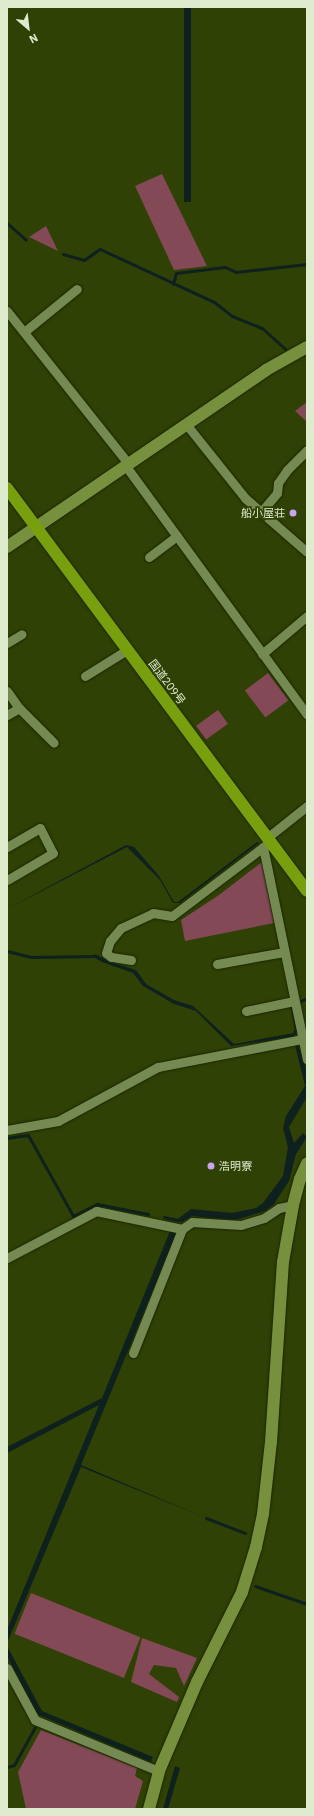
<!DOCTYPE html>
<html>
<head>
<meta charset="utf-8">
<style>
  body { margin:0 }
  #map { position:relative; width:314px; height:1816px; overflow:hidden; background:#304105; font-family:"IBM Plex Sans","Noto Sans JP",sans-serif }
  div>[style] { position:absolute }
  .green>* { inset:0; background:#834957; transform-origin:0 0 }
  .water>* { inset:0; background:#0e211e; transform-origin:0 0 }
  .stream>* { height:3px; margin:-1.5px; padding:0 1.5px; transform-origin:1.5px; border-radius:1.5px; background:#0e211e }
  .roads { filter:drop-shadow(0 0 1px #1a2600) drop-shadow(0 0 1px #1a2600) }
  .street>* { height:9px; margin:-4.5px; padding:0 4.5px; transform-origin:4.5px; border-radius:4.5px; background:#758a52 }
  .secondary>* { height:12px; margin:-6px; padding:0 6px; transform-origin:6px; border-radius:6px; background:#76903e }
  .highway>* { height:12px; margin:-6px; padding:0 6px; transform-origin:6px; border-radius:6px; background:#789f0e }
  .dots>* { width:11px; height:11px; translate:-50% -50%; box-sizing:border-box; border:2px solid #304105; border-radius:50% }
  span { translate:-50% -50%; white-space:nowrap; text-align:center; line-height:1.15; -webkit-text-stroke:3.5px #304105; paint-order:stroke }
  .poi-label { font-size:11px; color:#dfebcd }
  .right { translate:-100% -50%; text-align:right }
  .left { translate:0 -50%; text-align:left }
  .street-label { font-size:11px; color:#dfebcd }
  .frame { position:absolute; inset:0; border:8px solid #dfebcd; pointer-events:none }
  .north { position:absolute; left:8px; top:8px; width:40px; height:40px; -webkit-text-stroke:3px #304105; paint-order:stroke; rotate:152deg; font-size:11px; font-weight:700; line-height:16px; text-align:center; color:#dfebcd }
  .north::after { content:''; display:block; margin:auto; width:14px; height:18px; background:#dfebcd; clip-path:polygon(50% 0,100% 100%,50% 72%,0 100%) }
</style>
</head>
<body>
<div id="map">
  <div class="green">
    <i style="clip-path:polygon(162px 174px,207px 266px,174px 270px,135px 186px)"></i>
    <i style="clip-path:polygon(46px 226px,58px 251px,29px 237px)"></i>
    <i style="clip-path:polygon(307px 402px,307px 422px,295px 411px)"></i>
    <i style="left:268px;top:673px;width:34px;height:29px;rotate:53deg"></i>
    <i style="left:218px;top:710px;width:17px;height:27px;rotate:54deg"></i>
    <i style="clip-path:polygon(262px 862px,274px 923px,185px 941px,181px 920px,219px 895px)"></i>
    <i style="left:31px;top:1593px;width:118px;height:44px;rotate:22deg"></i>
    <i style="clip-path:polygon(142px 1638px,197px 1658px,184px 1686px,176px 1668px,154px 1665px,149px 1674px,179px 1697px,177px 1702px,131px 1682px)"></i>
    <i style="clip-path:polygon(41px 1730px,137px 1768px,135px 1776px,143px 1781px,135px 1809px,26px 1809px,18px 1772px)"></i>
  </div>
  <div class="water">
    <i style="left:184px;top:7px;width:7px;height:195px"></i>
    <i style="clip-path:polygon(257px 842px,259px 843px,180px 903px,173px 903px,160px 880px,127px 847px,7px 909px,126px 845px,134px 847px,159px 876px,174px 902px,178px 902px)"></i>
    <i style="clip-path:polygon(95px 954px,110px 962px,136px 970px,146px 984px,174px 1000px,193px 1006px,234px 1044px,294px 1033px,307px 1072px,307px 1097px,289px 1127px,294px 1143px,303px 1133px,307px 1137px,296px 1154px,289px 1181px,274px 1204px,265px 1211px,235px 1220px,192px 1216px,182px 1222px,175px 1221px,191px 1209px,232px 1213px,256px 1208px,263px 1203px,283px 1176px,288px 1147px,283px 1128px,286px 1116px,305px 1086px,293px 1037px,231px 1046px,196px 1011px,174px 1004px,143px 986px,133px 973px,102px 962px,92px 956px)"></i>
    <i style="clip-path:polygon(170px 1231px,176px 1234px,81px 1465px,206px 1518px,81px 1467px,7px 1643px,7px 1630px,99px 1405px,7px 1453px,7px 1447px,102px 1398px)"></i>
    <i style="clip-path:polygon(7px 1646px,42px 1711px,153px 1757px,151px 1762px,37px 1714px,7px 1656px)"></i>
    <i style="clip-path:polygon(175px 1766px,180px 1768px,168px 1809px,163px 1809px)"></i>
  </div>
  <div class="stream">
    <i style="left:7px;top:223px;width:25px;rotate:42deg"></i>
    <i style="left:63px;top:254px;width:22px;rotate:16deg"></i>
    <i style="left:84px;top:260px;width:19px;rotate:-35deg"></i>
    <i style="left:100px;top:249px;width:126px;rotate:24.9deg"></i>
    <i style="left:214px;top:302px;width:23px;rotate:38deg"></i>
    <i style="left:232px;top:316px;width:32px;rotate:22deg"></i>
    <i style="left:262px;top:328px;width:31px;rotate:42deg"></i>
    <i style="left:173px;top:284px;width:11px;rotate:-75deg"></i>
    <i style="left:176px;top:273px;width:49px;rotate:-7deg"></i>
    <i style="left:225px;top:267px;width:12px;rotate:24deg"></i>
    <i style="left:236px;top:272px;width:71px;rotate:-6.4deg"></i>
    <i style="left:7px;top:951px;width:25px;rotate:14deg"></i>
    <i style="left:31px;top:957px;width:65px;rotate:-0.9deg"></i>
    <i style="left:297px;top:1003px;width:11px;rotate:-27deg"></i>
    <i style="left:292px;top:1007px;width:22px;rotate:80deg"></i>
    <i style="left:296px;top:1029px;width:4px;rotate:117deg"></i>
    <i style="left:7px;top:1138px;width:21px;rotate:-8deg"></i>
    <i style="left:28px;top:1135px;width:93px;rotate:60.9deg"></i>
    <i style="left:73px;top:1216px;width:27px;rotate:-27deg"></i>
    <i style="left:97px;top:1204px;width:52px;rotate:11.1deg"></i>
    <i style="left:164px;top:1217px;width:14px;rotate:12deg"></i>
    <i style="left:206px;top:1518px;width:42px;rotate:21deg"></i>
    <i style="left:255px;top:1586px;width:55px;rotate:19.1deg"></i>
    <i style="left:7px;top:1767px;width:7px;rotate:-16deg"></i>
    <i style="left:14px;top:1765px;width:43px;rotate:-61.1deg"></i>
  </div>
  <div class="roads">
    <div class="street">
      <i style="left:7px;top:311px;width:194px;rotate:51.5deg"></i>
      <i style="left:24px;top:332px;width:68px;rotate:-39.1deg"></i>
      <i style="left:186px;top:424px;width:95px;rotate:51.4deg"></i>
      <i style="left:245px;top:498px;width:82px;rotate:41.1deg"></i>
      <i style="left:125px;top:465px;width:309px;rotate:53.9deg"></i>
      <i style="left:261px;top:512px;width:25px;rotate:-50deg"></i>
      <i style="left:277px;top:493px;width:10px;rotate:-84deg"></i>
      <i style="left:278px;top:483px;width:16px;rotate:-55deg"></i>
      <i style="left:287px;top:470px;width:28px;rotate:-45deg"></i>
      <i style="left:149px;top:557px;width:35px;rotate:-37deg"></i>
      <i style="left:7px;top:643px;width:17px;rotate:-31deg"></i>
      <i style="left:262px;top:654px;width:59px;rotate:-40.2deg"></i>
      <i style="left:85px;top:676px;width:49px;rotate:-31.8deg"></i>
      <i style="left:7px;top:691px;width:21px;rotate:55deg"></i>
      <i style="left:19px;top:708px;width:49px;rotate:45deg"></i>
      <i style="left:7px;top:715px;width:14px;rotate:-30deg"></i>
      <i style="left:268px;top:837px;width:50px;rotate:-38.5deg"></i>
      <i style="left:7px;top:847px;width:38px;rotate:-30deg"></i>
      <i style="left:40px;top:828px;width:28px;rotate:63deg"></i>
      <i style="left:53px;top:853px;width:53px;rotate:149.6deg"></i>
      <i style="left:263px;top:847px;width:217px;rotate:78.3deg"></i>
      <i style="left:131px;top:960px;width:20px;rotate:-171deg"></i>
      <i style="left:111px;top:957px;width:6px;rotate:-141deg"></i>
      <i style="left:106px;top:953px;width:13px;rotate:-72deg"></i>
      <i style="left:110px;top:941px;width:17px;rotate:-50deg"></i>
      <i style="left:121px;top:928px;width:35px;rotate:-25deg"></i>
      <i style="left:153px;top:913px;width:19px;rotate:9deg"></i>
      <i style="left:172px;top:916px;width:124px;rotate:-37.1deg"></i>
      <i style="left:217px;top:964px;width:68px;rotate:-10.2deg"></i>
      <i style="left:246px;top:1011px;width:49px;rotate:-11.8deg"></i>
      <i style="left:7px;top:1130px;width:52px;rotate:-10deg"></i>
      <i style="left:58px;top:1121px;width:114px;rotate:-28.4deg"></i>
      <i style="left:158px;top:1067px;width:147px;rotate:-11deg"></i>
      <i style="left:7px;top:1258px;width:101px;rotate:-27.8deg"></i>
      <i style="left:96px;top:1211px;width:88px;rotate:11.8deg"></i>
      <i style="left:133px;top:1353px;width:133px;rotate:-68.4deg"></i>
      <i style="left:182px;top:1229px;width:12px;rotate:-35deg"></i>
      <i style="left:192px;top:1222px;width:49px;rotate:3.5deg"></i>
      <i style="left:241px;top:1225px;width:24px;rotate:-17deg"></i>
      <i style="left:264px;top:1218px;width:18px;rotate:-34deg"></i>
      <i style="left:279px;top:1208px;width:14px;rotate:-12deg"></i>
      <i style="left:7px;top:1668px;width:59px;rotate:61.7deg"></i>
      <i style="left:35px;top:1720px;width:134px;rotate:22.4deg"></i>
    </div>
    <div class="secondary">
      <i style="left:7px;top:547px;width:314px;rotate:-34.3deg"></i>
      <i style="left:266px;top:370px;width:47px;rotate:-29.3deg"></i>
      <i style="left:149px;top:1809px;width:39px;rotate:-75deg"></i>
      <i style="left:159px;top:1771px;width:97px;rotate:-66.9deg"></i>
      <i style="left:197px;top:1682px;width:101px;rotate:-63.4deg"></i>
      <i style="left:242px;top:1592px;width:47px;rotate:-72.7deg"></i>
      <i style="left:256px;top:1547px;width:34px;rotate:-78deg"></i>
      <i style="left:263px;top:1514px;width:72px;rotate:-83.7deg"></i>
      <i style="left:271px;top:1442px;width:180px;rotate:-86.2deg"></i>
      <i style="left:283px;top:1262px;width:58px;rotate:-80deg"></i>
      <i style="left:293px;top:1205px;width:27px;rotate:-75deg"></i>
      <i style="left:300px;top:1179px;width:17px;rotate:-66deg"></i>
    </div>
    <div class="highway">
      <i style="left:7px;top:488px;width:502px;rotate:53.34deg"></i>
    </div>
  </div>
  <div class="dots">
    <i style="left:293px;top:513px;background:#c8a6ef"></i>
    <i style="left:211px;top:1166px;background:#c8a6ef"></i>
  </div>
  <div class="poi-label">
    <span class="right" style="left:285px;top:513px">船小屋荘</span>
    <span class="left" style="left:219px;top:1166px">浩明寮</span>
  </div>
  <div class="street-label">
    <span style="left:167px;top:682px;rotate:53deg">国道209号</span>
  </div>
  <div class="frame"></div>
  <div class="north">N</div>
</div>
</body>
</html>
